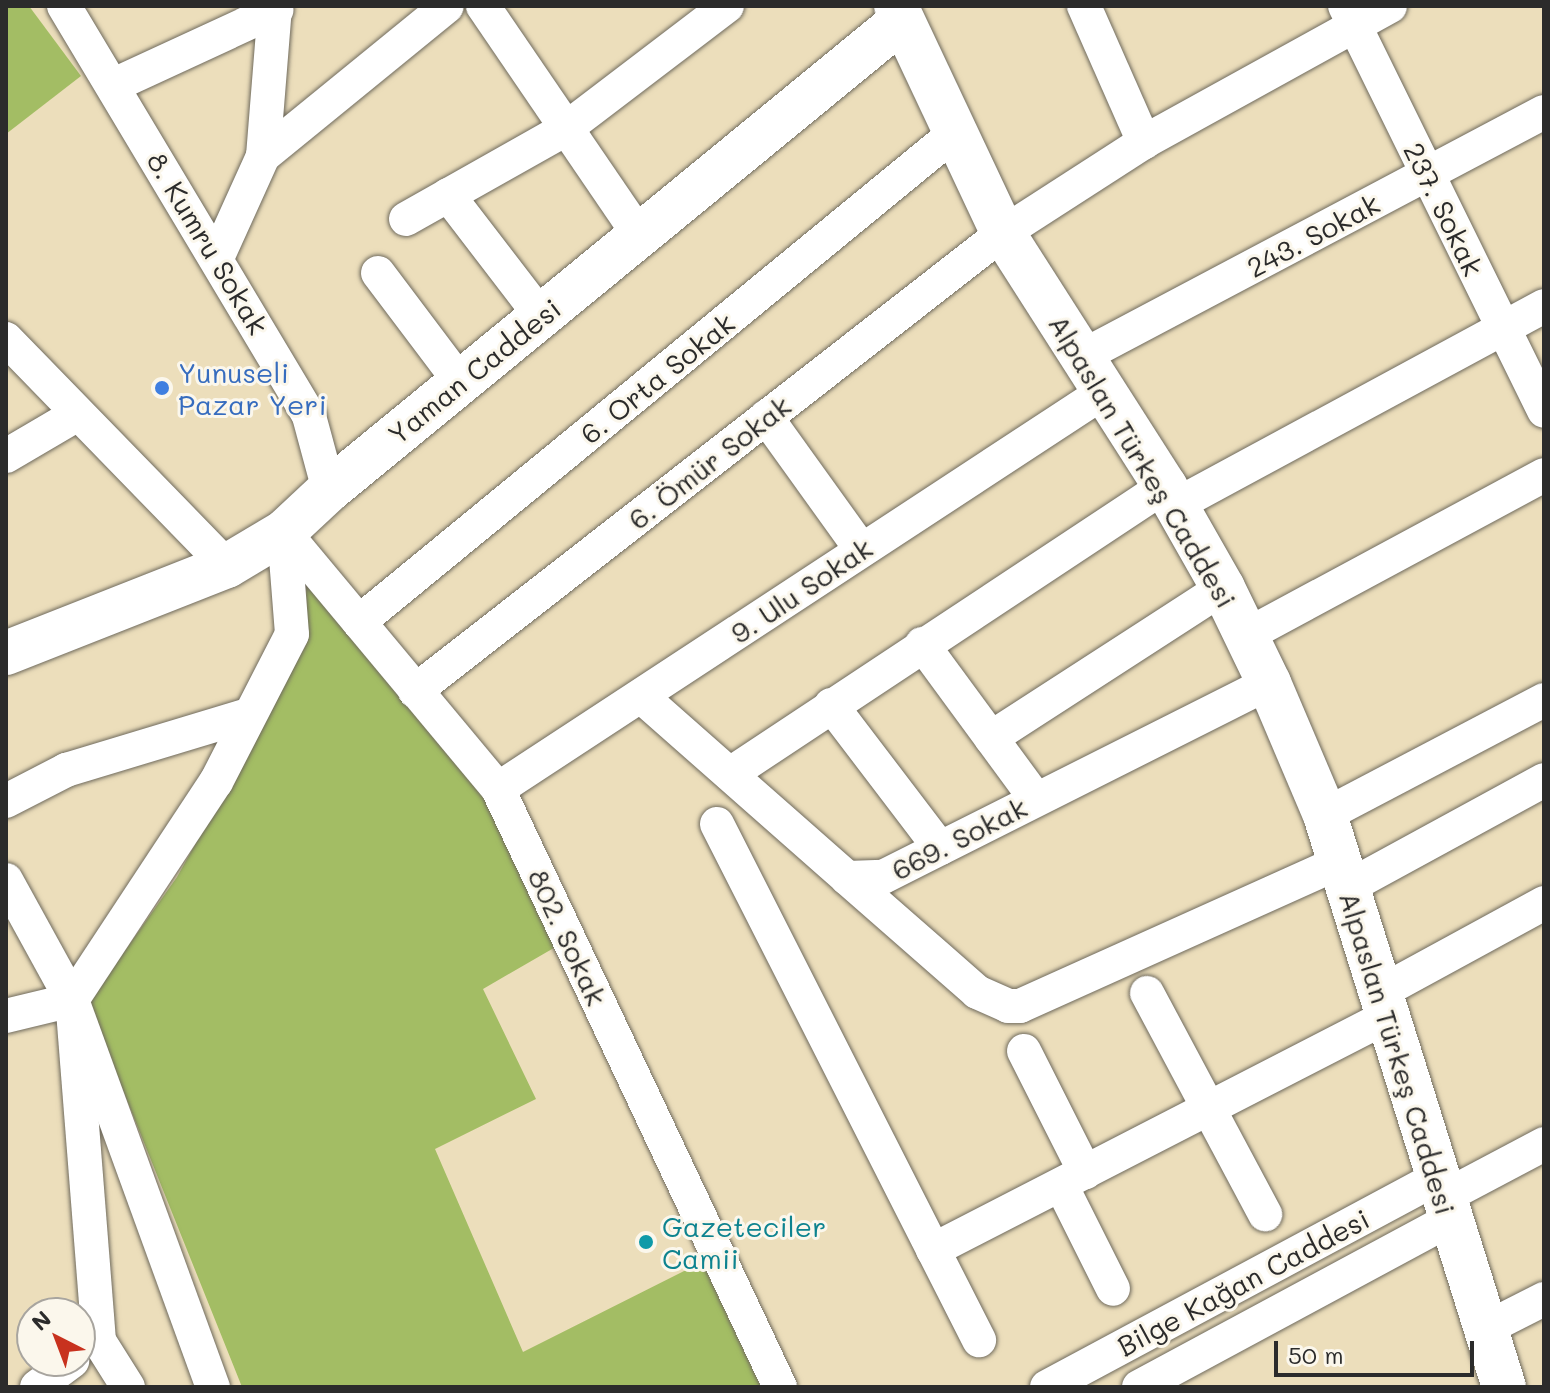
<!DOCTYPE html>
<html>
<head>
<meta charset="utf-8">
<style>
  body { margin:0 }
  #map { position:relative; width:1550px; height:1393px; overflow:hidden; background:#ecdebb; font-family:Mali,sans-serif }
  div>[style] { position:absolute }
  .green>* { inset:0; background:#a3bd64 }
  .roads { filter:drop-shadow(0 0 2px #6f6a5d) drop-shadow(0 0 2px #6f6a5d) }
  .minor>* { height:34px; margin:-17px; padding:0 17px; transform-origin:17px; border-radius:17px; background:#fff }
  .major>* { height:44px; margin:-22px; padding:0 22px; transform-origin:22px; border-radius:22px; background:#fff }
  .dots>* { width:22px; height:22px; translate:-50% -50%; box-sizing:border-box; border:4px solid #fbf7ec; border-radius:50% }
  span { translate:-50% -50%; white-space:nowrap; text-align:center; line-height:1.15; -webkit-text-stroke:6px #fbf7ec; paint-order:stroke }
  .street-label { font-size:28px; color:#2b2b2b }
  .shop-label { font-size:28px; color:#366cbe }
  .left { translate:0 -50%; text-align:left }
  .culture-label { font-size:28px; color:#0d838f }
  .frame { position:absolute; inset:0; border:8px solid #2b2b2b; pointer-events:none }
  .north { position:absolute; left:16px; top:1297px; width:80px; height:80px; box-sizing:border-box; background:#fbf7ec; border:2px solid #a8a59f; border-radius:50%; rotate:318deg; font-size:22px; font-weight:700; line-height:32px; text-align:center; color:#2b2b2b }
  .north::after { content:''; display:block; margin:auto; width:28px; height:36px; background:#c8321e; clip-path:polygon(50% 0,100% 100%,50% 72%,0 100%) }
  .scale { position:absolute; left:1274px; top:1341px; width:200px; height:36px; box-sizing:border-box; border:4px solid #2b2b2b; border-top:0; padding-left:10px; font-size:24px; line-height:28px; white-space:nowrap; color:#2b2b2b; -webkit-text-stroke:6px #fbf7ec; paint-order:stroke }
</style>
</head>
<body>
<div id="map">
  <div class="green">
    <i style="clip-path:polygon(6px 6px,29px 6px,81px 76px,6px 134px)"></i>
    <i style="clip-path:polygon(306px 580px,485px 796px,559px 945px,483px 989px,536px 1099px,435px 1149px,523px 1352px,702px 1262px,761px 1387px,242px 1387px,88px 1003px,177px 877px,307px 643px)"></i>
  </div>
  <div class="roads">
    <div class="minor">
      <i style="left:64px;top:6px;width:478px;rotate:59.1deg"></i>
      <i style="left:309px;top:416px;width:77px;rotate:74.9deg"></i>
      <i style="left:483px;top:6px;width:277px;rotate:55.7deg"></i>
      <i style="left:1084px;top:6px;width:149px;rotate:66.2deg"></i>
      <i style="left:1345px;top:6px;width:451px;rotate:63.8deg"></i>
      <i style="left:114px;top:85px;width:179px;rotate:-24.8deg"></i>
      <i style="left:263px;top:156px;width:237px;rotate:-39.2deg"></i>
      <i style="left:448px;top:195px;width:153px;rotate:52.5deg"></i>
      <i style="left:406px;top:219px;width:181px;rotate:-29.4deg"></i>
      <i style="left:564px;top:130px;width:205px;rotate:-37.3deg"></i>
      <i style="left:217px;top:258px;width:112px;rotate:-65.7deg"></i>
      <i style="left:263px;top:156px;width:150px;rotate:-85.4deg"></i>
      <i style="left:378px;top:273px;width:136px;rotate:53deg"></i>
      <i style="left:6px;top:339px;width:317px;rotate:45.8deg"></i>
      <i style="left:1081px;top:357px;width:524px;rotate:-27.89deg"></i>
      <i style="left:766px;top:417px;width:163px;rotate:54.3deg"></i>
      <i style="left:6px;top:456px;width:81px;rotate:-30.4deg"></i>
      <i style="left:1176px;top:505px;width:418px;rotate:-28.4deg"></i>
      <i style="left:284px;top:532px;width:334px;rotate:50.2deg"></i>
      <i style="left:498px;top:789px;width:661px;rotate:64.75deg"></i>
      <i style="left:359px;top:622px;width:771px;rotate:-39.37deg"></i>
      <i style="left:1247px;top:635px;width:337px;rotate:-28.3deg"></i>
      <i style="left:922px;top:644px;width:192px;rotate:53.7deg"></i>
      <i style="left:415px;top:691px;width:745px;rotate:-37.92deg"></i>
      <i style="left:1003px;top:233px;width:168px;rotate:-32.8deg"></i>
      <i style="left:1144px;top:142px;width:281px;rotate:-28.9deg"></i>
      <i style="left:642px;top:697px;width:273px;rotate:41.4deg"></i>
      <i style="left:847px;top:878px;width:36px;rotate:-2deg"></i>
      <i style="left:883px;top:877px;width:432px;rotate:-26.7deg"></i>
      <i style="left:831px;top:705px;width:180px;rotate:52.7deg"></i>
      <i style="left:991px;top:738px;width:276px;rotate:-32.9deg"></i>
      <i style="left:730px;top:774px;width:522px;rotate:-33.51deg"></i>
      <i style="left:498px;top:789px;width:726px;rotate:-33.25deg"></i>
      <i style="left:6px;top:801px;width:68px;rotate:-27.3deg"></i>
      <i style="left:66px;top:770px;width:190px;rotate:-16.8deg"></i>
      <i style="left:1325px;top:815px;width:247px;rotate:-27.7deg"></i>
      <i style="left:717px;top:824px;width:579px;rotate:63.08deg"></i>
      <i style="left:847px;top:878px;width:173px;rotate:41.2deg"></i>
      <i style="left:977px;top:992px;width:34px;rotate:24deg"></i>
      <i style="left:1008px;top:1006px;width:12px"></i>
      <i style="left:1020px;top:1006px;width:351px;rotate:-24.2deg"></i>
      <i style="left:6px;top:880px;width:137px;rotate:61.2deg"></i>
      <i style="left:72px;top:1000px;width:412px;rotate:70deg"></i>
      <i style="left:1348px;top:887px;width:223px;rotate:-28.6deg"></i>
      <i style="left:1381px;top:992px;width:186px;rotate:-28.6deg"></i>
      <i style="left:1147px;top:993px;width:251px;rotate:61.9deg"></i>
      <i style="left:6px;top:1016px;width:68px;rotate:-13.6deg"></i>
      <i style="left:1024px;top:1051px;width:136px;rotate:63.2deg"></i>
      <i style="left:1061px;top:1185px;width:116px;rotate:63.4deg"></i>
      <i style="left:1444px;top:1197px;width:113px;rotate:-27.9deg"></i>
      <i style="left:933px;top:1250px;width:512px;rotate:-27.22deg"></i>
      <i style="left:1485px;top:1329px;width:66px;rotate:-27deg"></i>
      <i style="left:37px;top:1387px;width:44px;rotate:-36.6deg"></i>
      <i style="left:128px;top:1387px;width:54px;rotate:-122.2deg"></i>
      <i style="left:99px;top:1341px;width:342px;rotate:-94.5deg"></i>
      <i style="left:72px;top:1000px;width:261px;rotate:-56.6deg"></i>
      <i style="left:216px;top:782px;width:166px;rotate:-62.8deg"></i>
      <i style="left:292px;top:634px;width:102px;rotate:-94.5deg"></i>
      <i style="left:1047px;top:1387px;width:444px;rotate:-28.2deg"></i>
      <i style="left:1139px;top:1387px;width:352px;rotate:-28.3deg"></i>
    </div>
    <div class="major">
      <i style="left:896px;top:6px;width:251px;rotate:64.8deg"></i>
      <i style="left:1003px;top:233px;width:300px;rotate:57.4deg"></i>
      <i style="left:1165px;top:486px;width:117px;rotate:60.4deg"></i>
      <i style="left:1223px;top:588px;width:106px;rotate:64.2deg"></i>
      <i style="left:1269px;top:683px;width:143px;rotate:67deg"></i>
      <i style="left:1325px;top:815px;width:599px;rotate:72.62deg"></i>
      <i style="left:6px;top:653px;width:238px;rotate:-21.5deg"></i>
      <i style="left:227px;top:566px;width:66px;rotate:-30.8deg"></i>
      <i style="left:284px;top:532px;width:62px;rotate:-43deg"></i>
      <i style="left:329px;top:490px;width:740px;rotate:-39.35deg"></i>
    </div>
  </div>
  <div class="dots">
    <i style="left:162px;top:388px;background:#3f7fe0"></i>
    <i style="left:646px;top:1242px;background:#0f9aa8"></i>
  </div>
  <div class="street-label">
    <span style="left:1444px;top:209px;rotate:64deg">237. Sokak</span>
    <span style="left:1313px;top:235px;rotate:-28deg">243. Sokak</span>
    <span style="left:208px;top:243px;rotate:59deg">8. Kumru Sokak</span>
    <span style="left:474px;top:371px;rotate:-39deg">Yaman Caddesi</span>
    <span style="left:657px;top:378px;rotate:-39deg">6. Orta Sokak</span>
    <span style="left:1143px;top:461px;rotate:59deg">Alpaslan Türkeş Caddesi</span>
    <span style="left:709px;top:462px;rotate:-38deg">6. Ömür Sokak</span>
    <span style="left:801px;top:590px;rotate:-34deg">9. Ulu Sokak</span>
    <span style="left:959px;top:838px;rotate:-27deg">669. Sokak</span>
    <span style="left:568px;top:937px;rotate:65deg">802. Sokak</span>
    <span style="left:1398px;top:1053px;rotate:73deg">Alpaslan Türkeş Caddesi</span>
    <span style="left:1243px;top:1282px;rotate:-28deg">Bilge Kağan Caddesi</span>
  </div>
  <div class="shop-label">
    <span class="left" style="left:178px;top:388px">Yunuseli<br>Pazar Yeri</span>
  </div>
  <div class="culture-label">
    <span class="left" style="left:662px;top:1242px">Gazeteciler<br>Camii</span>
  </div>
  <div class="frame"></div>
  <div class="north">N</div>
  <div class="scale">50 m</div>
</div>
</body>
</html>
